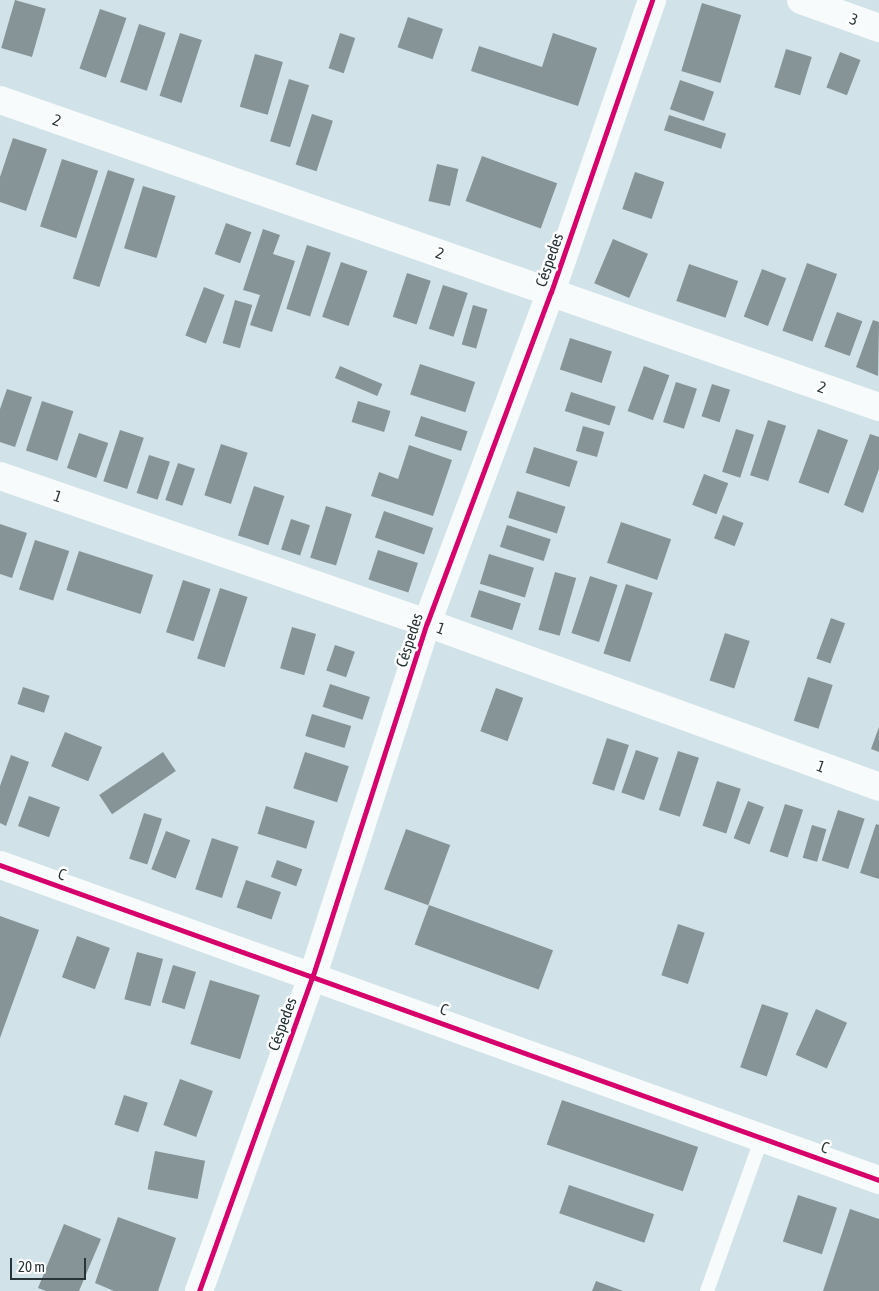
<!DOCTYPE html>
<html>
<head>
<meta charset="utf-8">
<style>
  body { margin:0 }
  #map { position:relative; width:879px; height:1291px; overflow:hidden; background:#d1e3e8; font-family:"Asap Condensed",sans-serif }
  div>[style] { position:absolute }
  .building>* { inset:0; background:#869497; transform-origin:0 0 }
  .lane>* { height:14px; margin:-7px; padding:0 7px; transform-origin:7px; border-radius:7px; background:#f8fbfc }
  .street>* { height:28px; margin:-14px; padding:0 14px; transform-origin:14px; border-radius:14px; background:#f8fbfc }
  .cycleway>* { height:5px; margin:-2.5px; padding:0 2.5px; transform-origin:2.5px; border-radius:2.5px; background:#d6006c }
  span { translate:-50% -50%; white-space:nowrap; text-align:center; line-height:1.15; -webkit-text-stroke:5px #fff; paint-order:stroke }
  .street-label { font-size:16px; color:#283538 }
  .scale { position:absolute; left:10px; top:1258px; width:76px; height:22px; box-sizing:border-box; border:2px solid #283538; border-top:0; padding-left:6px; font-size:15px; line-height:18px; white-space:nowrap; color:#283538; -webkit-text-stroke:4px #fff; paint-order:stroke }
</style>
</head>
<body>
<div id="map">
  <div class="building">
    <i style="left:15px;top:0;width:32px;height:50px;rotate:16deg"></i>
    <i style="left:702px;top:3px;width:41px;height:71px;rotate:17deg"></i>
    <i style="left:100px;top:9px;width:28px;height:63px;rotate:19deg"></i>
    <i style="left:408px;top:17px;width:37px;height:32px;rotate:19deg"></i>
    <i style="left:139px;top:24px;width:28px;height:61px;rotate:18deg"></i>
    <i style="left:180px;top:33px;width:23px;height:66px;rotate:18deg"></i>
    <i style="left:340px;top:33px;width:16px;height:37px;rotate:18deg"></i>
    <i style="clip-path:polygon(553px 33px,597px 48px,578px 106px,471px 71px,479px 46px,542px 67px)"></i>
    <i style="left:786px;top:49px;width:27px;height:40px;rotate:17deg"></i>
    <i style="left:840px;top:52px;width:22px;height:38px;rotate:21deg"></i>
    <i style="left:255px;top:54px;width:29px;height:55px;rotate:16deg"></i>
    <i style="left:289px;top:79px;width:21px;height:65px;rotate:17deg"></i>
    <i style="left:680px;top:80px;width:36px;height:31px;rotate:19deg"></i>
    <i style="left:312px;top:114px;width:22px;height:53px;rotate:18deg"></i>
    <i style="left:669px;top:115px;width:60px;height:16px;rotate:18deg"></i>
    <i style="clip-path:polygon(13px 138px,47px 149px,26px 211px,0 202px,0 177px)"></i>
    <i style="left:482px;top:156px;width:80px;height:48px;rotate:20deg"></i>
    <i style="left:62px;top:159px;width:38px;height:71px;rotate:18deg"></i>
    <i style="left:437px;top:164px;width:22px;height:38px;rotate:13deg"></i>
    <i style="left:108px;top:170px;width:28px;height:114px;rotate:18deg"></i>
    <i style="left:635px;top:172px;width:31px;height:39px;rotate:19deg"></i>
    <i style="left:143px;top:186px;width:34px;height:65px;rotate:17deg"></i>
    <i style="left:226px;top:223px;width:27px;height:33px;rotate:20deg"></i>
    <i style="clip-path:polygon(263px 229px,280px 235px,273px 254px,295px 261px,272px 332px,250px 325px,260px 295px,243px 290px)"></i>
    <i style="left:613px;top:239px;width:38px;height:48px;rotate:23deg"></i>
    <i style="left:307px;top:245px;width:25px;height:67px;rotate:18deg"></i>
    <i style="left:341px;top:262px;width:28px;height:58px;rotate:19deg"></i>
    <i style="left:807px;top:263px;width:32px;height:72px;rotate:20deg"></i>
    <i style="left:689px;top:264px;width:52px;height:39px;rotate:19deg"></i>
    <i style="left:762px;top:269px;width:26px;height:51px;rotate:21deg"></i>
    <i style="left:407px;top:273px;width:25px;height:46px;rotate:18deg"></i>
    <i style="left:443px;top:285px;width:26px;height:46px;rotate:18deg"></i>
    <i style="left:204px;top:287px;width:22px;height:52px;rotate:21deg"></i>
    <i style="left:235px;top:300px;width:18px;height:45px;rotate:16deg"></i>
    <i style="left:473px;top:305px;width:15px;height:41px;rotate:16deg"></i>
    <i style="left:837px;top:312px;width:27px;height:37px;rotate:20deg"></i>
    <i style="clip-path:polygon(873px 320px,879px 322px,878px 376px,856px 367px)"></i>
    <i style="left:570px;top:338px;width:44px;height:33px;rotate:18deg"></i>
    <i style="left:420px;top:364px;width:58px;height:32px;rotate:18deg"></i>
    <i style="left:340px;top:366px;width:46px;height:13px;rotate:23deg"></i>
    <i style="left:644px;top:366px;width:27px;height:48px;rotate:20deg"></i>
    <i style="left:676px;top:382px;width:22px;height:42px;rotate:18deg"></i>
    <i style="left:712px;top:384px;width:19px;height:34px;rotate:18deg"></i>
    <i style="clip-path:polygon(7px 389px,32px 397px,15px 447px,0 442px,0 409px)"></i>
    <i style="left:571px;top:392px;width:47px;height:20px;rotate:18deg"></i>
    <i style="left:42px;top:401px;width:33px;height:52px;rotate:18deg"></i>
    <i style="left:358px;top:401px;width:34px;height:22px;rotate:17deg"></i>
    <i style="left:421px;top:416px;width:49px;height:21px;rotate:18deg"></i>
    <i style="left:768px;top:420px;width:19px;height:58px;rotate:18deg"></i>
    <i style="left:583px;top:426px;width:22px;height:26px;rotate:16deg"></i>
    <i style="left:736px;top:429px;width:19px;height:45px;rotate:18deg"></i>
    <i style="left:818px;top:429px;width:32px;height:57px;rotate:20deg"></i>
    <i style="left:120px;top:430px;width:25px;height:54px;rotate:18deg"></i>
    <i style="left:79px;top:433px;width:31px;height:37px;rotate:19deg"></i>
    <i style="clip-path:polygon(870px 434px,879px 437px,879px 469px,863px 513px,844px 505px)"></i>
    <i style="left:221px;top:444px;width:28px;height:54px;rotate:18deg"></i>
    <i style="clip-path:polygon(409px 445px,452px 460px,433px 516px,371px 496px,379px 472px,398px 479px)"></i>
    <i style="left:534px;top:447px;width:46px;height:27px;rotate:18deg"></i>
    <i style="left:149px;top:455px;width:22px;height:40px;rotate:18deg"></i>
    <i style="left:178px;top:463px;width:18px;height:39px;rotate:19deg"></i>
    <i style="left:704px;top:474px;width:26px;height:33px;rotate:21deg"></i>
    <i style="left:254px;top:486px;width:32px;height:52px;rotate:18deg"></i>
    <i style="left:517px;top:491px;width:51px;height:28px;rotate:18deg"></i>
    <i style="left:326px;top:506px;width:27px;height:54px;rotate:17deg"></i>
    <i style="left:384px;top:511px;width:52px;height:28px;rotate:19deg"></i>
    <i style="left:723px;top:515px;width:22px;height:25px;rotate:21deg"></i>
    <i style="left:291px;top:519px;width:20px;height:32px;rotate:18deg"></i>
    <i style="left:621px;top:522px;width:53px;height:43px;rotate:19deg"></i>
    <i style="clip-path:polygon(0 524px,27px 533px,12px 578px,0 574px)"></i>
    <i style="left:507px;top:525px;width:46px;height:23px;rotate:18deg"></i>
    <i style="left:35px;top:540px;width:36px;height:52px;rotate:18deg"></i>
    <i style="left:378px;top:550px;width:42px;height:31px;rotate:18deg"></i>
    <i style="left:79px;top:551px;width:78px;height:41px;rotate:18deg"></i>
    <i style="left:489px;top:554px;width:47px;height:31px;rotate:17deg"></i>
    <i style="left:555px;top:572px;width:22px;height:60px;rotate:16deg"></i>
    <i style="left:590px;top:576px;width:29px;height:60px;rotate:18deg"></i>
    <i style="left:183px;top:580px;width:29px;height:55px;rotate:18deg"></i>
    <i style="left:626px;top:584px;width:28px;height:73px;rotate:18deg"></i>
    <i style="left:220px;top:588px;width:29px;height:74px;rotate:18deg"></i>
    <i style="left:479px;top:590px;width:44px;height:28px;rotate:18deg"></i>
    <i style="left:831px;top:618px;width:15px;height:43px;rotate:20deg"></i>
    <i style="left:292px;top:627px;width:25px;height:43px;rotate:16deg"></i>
    <i style="left:725px;top:633px;width:26px;height:50px;rotate:18deg"></i>
    <i style="left:335px;top:645px;width:21px;height:27px;rotate:19deg"></i>
    <i style="left:808px;top:677px;width:26px;height:46px;rotate:18deg"></i>
    <i style="left:330px;top:684px;width:42px;height:24px;rotate:18deg"></i>
    <i style="left:23px;top:687px;width:28px;height:18px;rotate:18deg"></i>
    <i style="left:496px;top:688px;width:29px;height:46px;rotate:20deg"></i>
    <i style="left:312px;top:714px;width:41px;height:23px;rotate:17deg"></i>
    <i style="clip-path:polygon(879px 727px,879px 752px,871px 749px)"></i>
    <i style="left:65px;top:732px;width:40px;height:37px;rotate:22deg"></i>
    <i style="left:607px;top:738px;width:23px;height:48px;rotate:18deg"></i>
    <i style="left:636px;top:750px;width:24px;height:45px;rotate:19deg"></i>
    <i style="left:678px;top:751px;width:22px;height:62px;rotate:18deg"></i>
    <i style="left:163px;top:752px;width:23px;height:77px;rotate:56deg"></i>
    <i style="left:305px;top:752px;width:46px;height:38px;rotate:18deg"></i>
    <i style="clip-path:polygon(11px 755px,29px 762px,6px 826px,0 823px,0 786px)"></i>
    <i style="left:717px;top:781px;width:25px;height:47px;rotate:18deg"></i>
    <i style="left:29px;top:796px;width:33px;height:32px;rotate:20deg"></i>
    <i style="left:748px;top:801px;width:17px;height:40px;rotate:21deg"></i>
    <i style="left:785px;top:804px;width:19px;height:50px;rotate:18deg"></i>
    <i style="left:266px;top:806px;width:51px;height:29px;rotate:17deg"></i>
    <i style="left:838px;top:810px;width:28px;height:53px;rotate:18deg"></i>
    <i style="left:144px;top:813px;width:19px;height:48px;rotate:18deg"></i>
    <i style="clip-path:polygon(876px 824px,879px 825px,879px 879px,860px 873px)"></i>
    <i style="left:812px;top:825px;width:15px;height:34px;rotate:16deg"></i>
    <i style="left:406px;top:829px;width:47px;height:64px;rotate:20deg"></i>
    <i style="left:166px;top:831px;width:26px;height:41px;rotate:21deg"></i>
    <i style="left:212px;top:838px;width:28px;height:54px;rotate:18deg"></i>
    <i style="left:277px;top:860px;width:27px;height:18px;rotate:20deg"></i>
    <i style="left:246px;top:880px;width:37px;height:29px;rotate:19deg"></i>
    <i style="left:429px;top:905px;width:132px;height:42px;rotate:20deg"></i>
    <i style="clip-path:polygon(0 916px,39px 930px,0 1038px)"></i>
    <i style="left:678px;top:924px;width:28px;height:54px;rotate:18deg"></i>
    <i style="left:77px;top:936px;width:35px;height:44px;rotate:20deg"></i>
    <i style="left:137px;top:952px;width:27px;height:49px;rotate:15deg"></i>
    <i style="left:173px;top:965px;width:24px;height:39px;rotate:17deg"></i>
    <i style="left:210px;top:980px;width:52px;height:67px;rotate:17deg"></i>
    <i style="left:762px;top:1004px;width:28px;height:67px;rotate:19deg"></i>
    <i style="left:816px;top:1009px;width:34px;height:50px;rotate:24deg"></i>
    <i style="left:180px;top:1079px;width:35px;height:49px;rotate:20deg"></i>
    <i style="left:124px;top:1095px;width:25px;height:31px;rotate:18deg"></i>
    <i style="left:562px;top:1100px;width:144px;height:47px;rotate:19deg"></i>
    <i style="left:155px;top:1151px;width:51px;height:39px;rotate:11deg"></i>
    <i style="left:569px;top:1185px;width:90px;height:30px;rotate:19deg"></i>
    <i style="left:798px;top:1195px;width:41px;height:49px;rotate:18deg"></i>
    <i style="clip-path:polygon(850px 1209px,879px 1219px,879px 1291px,823px 1291px)"></i>
    <i style="clip-path:polygon(118px 1217px,176px 1238px,158px 1291px,114px 1291px,95px 1283px)"></i>
    <i style="clip-path:polygon(64px 1224px,101px 1239px,79px 1291px,46px 1291px,38px 1288px)"></i>
    <i style="clip-path:polygon(596px 1281px,623px 1291px,592px 1291px)"></i>
  </div>
  <div class="lane">
    <i style="left:707px;top:1291px;width:164px;rotate:-70.3deg"></i>
  </div>
  <div class="street">
    <i style="left:801px;top:0;width:83px;rotate:19.7deg"></i>
    <i style="left:0;top:100px;width:931px;rotate:19.25deg"></i>
    <i style="left:0;top:476px;width:452px;rotate:19deg"></i>
    <i style="left:427px;top:623px;width:481px;rotate:19.9deg"></i>
    <i style="left:0;top:865px;width:934px;rotate:19.72deg"></i>
    <i style="left:199px;top:1291px;width:336px;rotate:-70.2deg"></i>
    <i style="left:313px;top:975px;width:370px;rotate:-72.1deg"></i>
    <i style="left:427px;top:623px;width:353px;rotate:-69.5deg"></i>
    <i style="left:551px;top:292px;width:309px;rotate:-70.9deg"></i>
  </div>
  <div class="cycleway">
    <i style="left:0;top:865px;width:934px;rotate:19.72deg"></i>
    <i style="left:199px;top:1291px;width:336px;rotate:-70.2deg"></i>
    <i style="left:313px;top:975px;width:370px;rotate:-72.1deg"></i>
    <i style="left:427px;top:623px;width:353px;rotate:-69.5deg"></i>
    <i style="left:551px;top:292px;width:309px;rotate:-70.9deg"></i>
  </div>
  <div class="street-label">
    <span style="left:854px;top:19px;rotate:20deg">3</span>
    <span style="left:57px;top:120px;rotate:19deg">2</span>
    <span style="left:440px;top:253px;rotate:19deg">2</span>
    <span style="left:549px;top:260px;rotate:-71deg">Céspedes</span>
    <span style="left:822px;top:387px;rotate:19deg">2</span>
    <span style="left:58px;top:496px;rotate:19deg">1</span>
    <span style="left:441px;top:628px;rotate:20deg">1</span>
    <span style="left:409px;top:640px;rotate:-72deg">Céspedes</span>
    <span style="left:821px;top:766px;rotate:20deg">1</span>
    <span style="left:62px;top:874px;rotate:19deg">C</span>
    <span style="left:444px;top:1009px;rotate:20deg">C</span>
    <span style="left:282px;top:1024px;rotate:-70deg">Céspedes</span>
    <span style="left:825px;top:1147px;rotate:20deg">C</span>
  </div>
  <div class="scale">20 m</div>
</div>
</body>
</html>
